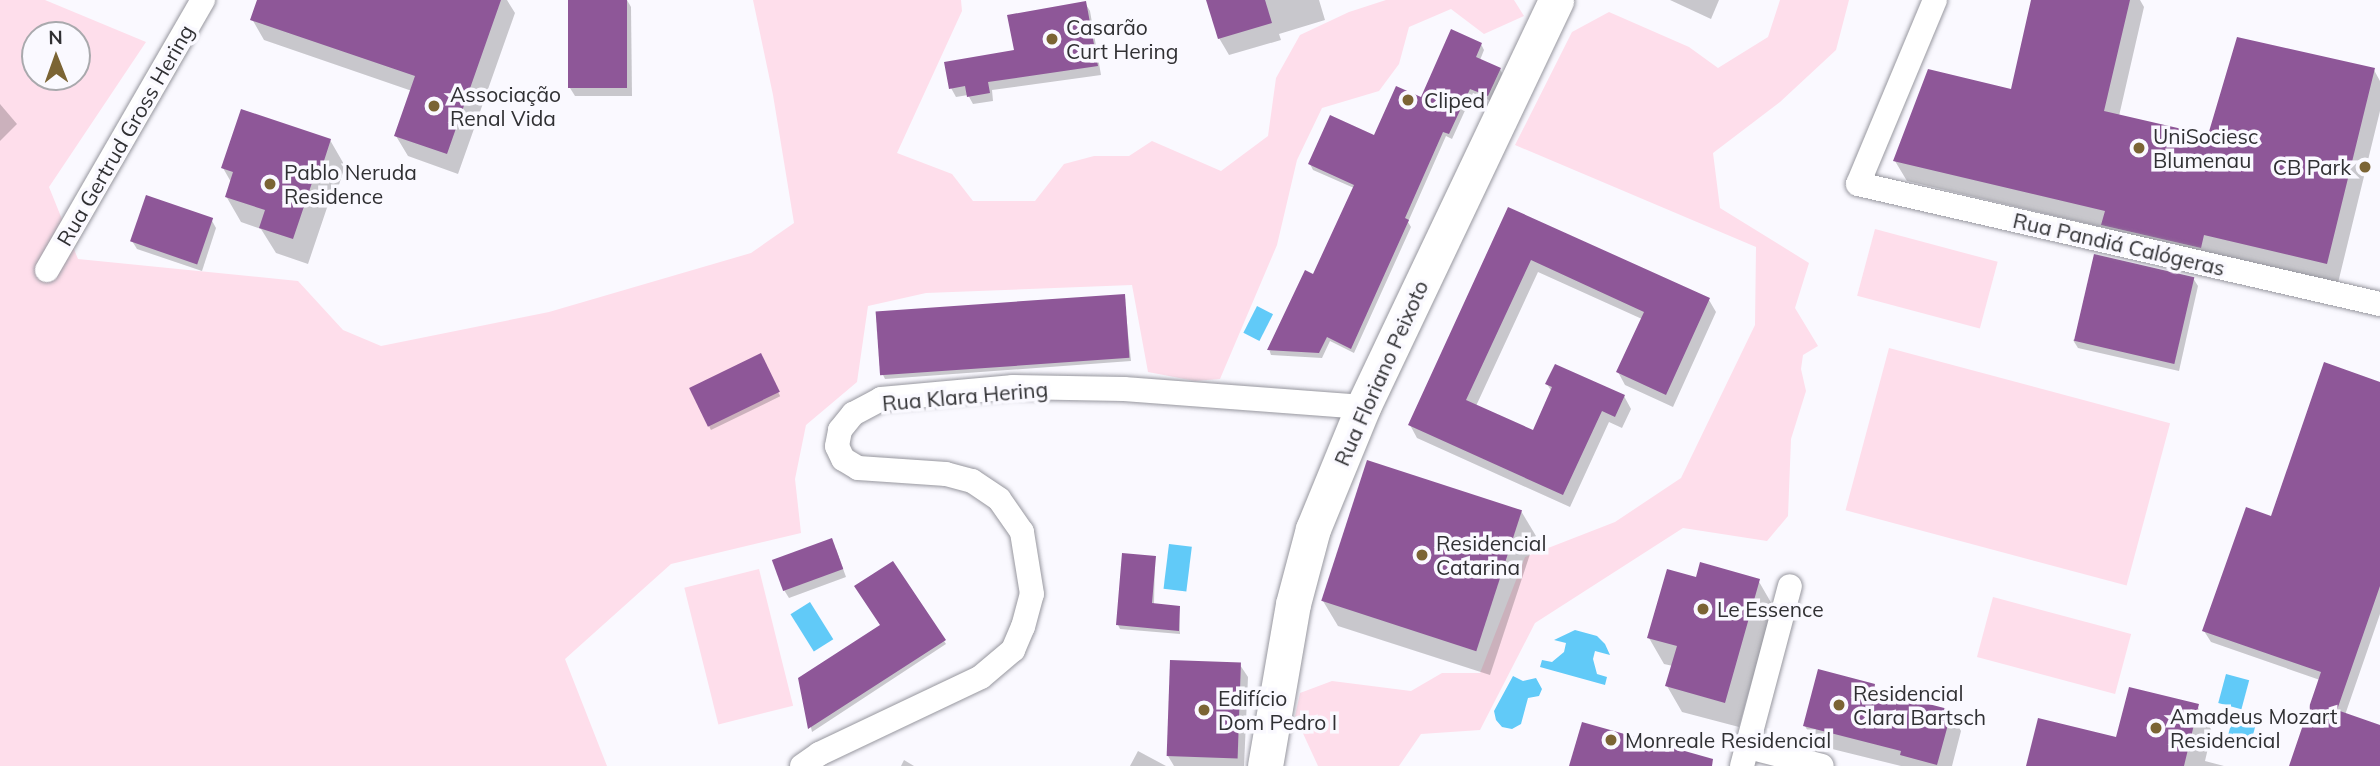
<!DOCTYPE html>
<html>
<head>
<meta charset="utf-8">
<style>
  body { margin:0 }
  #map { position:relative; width:2380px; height:766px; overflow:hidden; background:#faf9ff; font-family:Mulish,sans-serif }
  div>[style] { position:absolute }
  .green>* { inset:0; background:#fedeeb; transform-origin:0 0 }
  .water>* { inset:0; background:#61caf8; transform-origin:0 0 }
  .shadow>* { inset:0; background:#0003; transform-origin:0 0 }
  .building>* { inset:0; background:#8e5798; transform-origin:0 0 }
  .roads { filter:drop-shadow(0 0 2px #97979f) drop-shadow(0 0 2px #97979f) }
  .street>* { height:24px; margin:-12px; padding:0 12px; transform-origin:12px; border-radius:12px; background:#fff }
  .secondary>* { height:35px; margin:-17.5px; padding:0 17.5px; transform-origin:17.5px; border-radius:17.5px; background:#fff }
  .dots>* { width:19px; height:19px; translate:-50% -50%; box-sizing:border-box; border:4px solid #faf9ff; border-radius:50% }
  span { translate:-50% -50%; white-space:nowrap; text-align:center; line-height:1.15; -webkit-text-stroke:7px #faf9ff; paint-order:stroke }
  .poi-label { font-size:21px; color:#303033 }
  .left { translate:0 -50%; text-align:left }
  .right { translate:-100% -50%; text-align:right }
  .street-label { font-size:21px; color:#303033 }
  .north { position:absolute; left:21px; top:21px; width:70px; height:70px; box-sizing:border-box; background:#faf9ff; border:2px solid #a9a9ad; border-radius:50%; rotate:359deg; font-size:19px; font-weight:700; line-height:28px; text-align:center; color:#303033 }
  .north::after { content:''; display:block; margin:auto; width:24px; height:32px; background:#7b6434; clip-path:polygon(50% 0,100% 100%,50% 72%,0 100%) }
</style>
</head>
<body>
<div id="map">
  <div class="green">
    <i style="clip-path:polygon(evenodd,0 0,45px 0,146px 42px,49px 187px,78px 259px,298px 281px,343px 330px,381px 346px,549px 312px,751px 253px,794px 223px,773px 95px,753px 0,961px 0,962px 11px,897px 153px,952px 174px,973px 201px,1035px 201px,1064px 164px,1094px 156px,1129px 156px,1152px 141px,1221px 171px,1268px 136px,1276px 78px,1300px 35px,1349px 12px,1386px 0,1514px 0,1524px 16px,1484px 34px,1451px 9px,1409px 27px,1399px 64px,1379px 91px,1322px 108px,1297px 160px,1277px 245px,1220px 379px,1195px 381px,1148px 372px,1132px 285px,926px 293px,868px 306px,857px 382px,806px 425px,795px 479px,801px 533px,671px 564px,565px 659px,607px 766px,0 766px,0 0,35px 35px,77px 35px,77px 77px,35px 77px,35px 35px)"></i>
    <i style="clip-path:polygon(1780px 0,1849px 0,1836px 50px,1780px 102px,1713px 153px,1720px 208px,1809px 263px,1795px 308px,1818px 346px,1803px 355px,1801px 369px,1806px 391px,1791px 439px,1788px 516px,1767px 541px,1683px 528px,1535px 623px,1480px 730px,1421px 734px,1399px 766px,1318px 766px,1295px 716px,1300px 693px,1332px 681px,1411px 691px,1442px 673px,1480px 673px,1525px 557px,1615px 522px,1681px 478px,1755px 325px,1756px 247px,1515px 145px,1572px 32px,1609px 12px,1689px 47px,1718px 68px,1768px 37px)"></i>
    <i style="left:1875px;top:229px;width:127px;height:69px;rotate:15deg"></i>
    <i style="left:1889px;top:348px;width:291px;height:168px;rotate:15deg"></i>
    <i style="left:759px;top:569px;width:141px;height:77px;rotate:76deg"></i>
    <i style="left:1993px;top:597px;width:143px;height:62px;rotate:15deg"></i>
  </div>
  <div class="water">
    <i style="left:1257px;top:306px;width:18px;height:30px;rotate:27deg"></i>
    <i style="left:1169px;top:544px;width:23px;height:45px;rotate:7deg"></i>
    <i style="left:810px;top:602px;width:44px;height:23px;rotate:58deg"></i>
    <i style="clip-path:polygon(1575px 630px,1597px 636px,1605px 644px,1610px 655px,1595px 651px,1593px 659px,1597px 674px,1607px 677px,1605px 685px,1540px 667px,1542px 660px,1552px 662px,1564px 652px,1566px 643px,1554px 640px)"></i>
    <i style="left:2226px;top:674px;width:24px;height:30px;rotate:15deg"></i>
    <i style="clip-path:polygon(1513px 676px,1523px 681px,1536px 678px,1542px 689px,1539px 696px,1528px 698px,1521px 724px,1512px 729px,1502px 727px,1496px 720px,1494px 711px)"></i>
    <i style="left:2234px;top:713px;width:24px;height:30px;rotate:15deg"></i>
  </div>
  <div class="shadow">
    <i style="clip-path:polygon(259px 0,507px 0,515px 13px,458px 174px,408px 156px,396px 136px,412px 91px,264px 40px,252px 19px)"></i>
    <i style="clip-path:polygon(569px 0,627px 0,631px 7px,632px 96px,575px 96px,570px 88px)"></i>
    <i style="clip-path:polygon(1208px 0,1319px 0,1325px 20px,1279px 34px,1281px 40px,1229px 55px,1219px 38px)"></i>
    <i style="clip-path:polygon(1670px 0,1719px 0,1711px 19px)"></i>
    <i style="clip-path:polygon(2033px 0,2140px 0,2144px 7px,2119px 116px,2209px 137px,2374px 70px,2380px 81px,2380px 111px,2338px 283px,2115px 245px,2106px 228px,1907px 181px,1895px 161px,2012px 91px)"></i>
    <i style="clip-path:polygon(1085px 3px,1090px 11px,1101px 75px,992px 90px,993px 101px,973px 104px,968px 95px,956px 97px,951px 88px,1016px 51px)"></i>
    <i style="clip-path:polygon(1481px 44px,1484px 50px,1480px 60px,1500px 69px,1503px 75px,1491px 101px,1473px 93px,1452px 139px,1446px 136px,1408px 222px,1411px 227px,1354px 353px,1330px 341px,1322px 358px,1271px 355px,1269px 349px,1314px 276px,1354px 188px,1313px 170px,1310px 164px,1375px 137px,1422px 100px)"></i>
    <i style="clip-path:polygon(0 104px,17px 124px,0 141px)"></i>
    <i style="clip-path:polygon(330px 140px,345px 166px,337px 191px,333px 190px,308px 264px,276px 253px,261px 229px,241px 222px,226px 196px,231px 182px,223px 168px)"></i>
    <i style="clip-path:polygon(1509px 209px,1709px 300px,1716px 312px,1673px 407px,1625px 385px,1618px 372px,1642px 319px,1538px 272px,1476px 406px,1533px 432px,1552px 392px,1547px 384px,1624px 396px,1631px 409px,1622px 428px,1609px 422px,1570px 507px,1417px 438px,1410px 425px)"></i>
    <i style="clip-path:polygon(211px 219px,216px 228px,202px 271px,137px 249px,132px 241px)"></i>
    <i style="clip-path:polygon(2193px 278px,2198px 286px,2179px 371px,2078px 348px,2073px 340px)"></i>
    <i style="clip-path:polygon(1124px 296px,1131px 361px,885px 379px,883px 375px)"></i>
    <i style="left:760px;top:355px;width:46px;height:77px;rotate:64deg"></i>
    <i style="clip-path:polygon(2380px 384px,2380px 614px,2345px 715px,2380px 727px,2380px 766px,2300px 766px,2320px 680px,2211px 642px,2204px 631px,2272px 518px)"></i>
    <i style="clip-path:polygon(1521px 511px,1536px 536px,1490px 675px,1338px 626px,1323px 601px)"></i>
    <i style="clip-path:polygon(836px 549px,846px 577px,789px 598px,784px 590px)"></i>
    <i style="clip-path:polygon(1155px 558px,1154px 605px,1179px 607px,1180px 634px,1120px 629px,1118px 625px)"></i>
    <i style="clip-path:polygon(893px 563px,946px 644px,812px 732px,800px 679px,882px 625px)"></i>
    <i style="clip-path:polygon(1698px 579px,1758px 580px,1773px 606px,1739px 727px,1682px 712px,1667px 686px,1673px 666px,1664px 664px,1649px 638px)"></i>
    <i style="clip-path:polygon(1240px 665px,1248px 677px,1244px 766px,1174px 766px,1168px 756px)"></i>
    <i style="clip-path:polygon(1874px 685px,1879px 693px,1950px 712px,1961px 731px,1952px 766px,1901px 766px,1816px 745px,1805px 726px)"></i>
    <i style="clip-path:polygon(2197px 706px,2212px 731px,2205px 761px,2224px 766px,2028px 766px,2117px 740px)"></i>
    <i style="clip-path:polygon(1138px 751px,1166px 766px,1130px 766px)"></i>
    <i style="clip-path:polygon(904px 760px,914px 766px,901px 766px)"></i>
  </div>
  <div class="building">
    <i style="clip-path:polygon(257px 0,501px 0,447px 154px,394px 136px,415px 76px,250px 20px)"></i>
    <i style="left:568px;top:0;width:59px;height:88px"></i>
    <i style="clip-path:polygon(1206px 0,1265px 0,1272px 23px,1218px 39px)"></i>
    <i style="clip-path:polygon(2031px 0,2130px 0,2104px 111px,2208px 135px,2237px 37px,2375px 68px,2327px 264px,2204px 235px,2201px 248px,2101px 225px,2105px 211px,1893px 161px,1928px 69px,2011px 89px)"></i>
    <i style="clip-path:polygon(1086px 1px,1098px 66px,988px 82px,990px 93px,967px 97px,965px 86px,949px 89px,944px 62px,1014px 50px,1007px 15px)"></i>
    <i style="clip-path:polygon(1451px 29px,1482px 43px,1476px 57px,1501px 68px,1488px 96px,1470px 89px,1449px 134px,1443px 132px,1405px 218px,1409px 220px,1351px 349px,1327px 337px,1319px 353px,1267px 350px,1305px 270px,1313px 274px,1354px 185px,1308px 164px,1330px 115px,1374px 135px,1396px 86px,1421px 97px)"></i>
    <i style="clip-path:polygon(241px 109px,331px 139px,322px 167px,318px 165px,293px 239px,259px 228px,265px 210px,225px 197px,233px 172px,221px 168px)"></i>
    <i style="left:146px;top:195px;width:71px;height:49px;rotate:19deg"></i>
    <i style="clip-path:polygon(1508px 207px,1710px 298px,1666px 395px,1616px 372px,1644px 312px,1531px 260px,1466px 400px,1533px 430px,1552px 387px,1545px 384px,1555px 364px,1625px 395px,1615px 417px,1602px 411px,1563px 495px,1408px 425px)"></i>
    <i style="left:2094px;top:254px;width:103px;height:89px;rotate:13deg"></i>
    <i style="left:1125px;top:294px;width:64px;height:250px;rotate:86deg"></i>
    <i style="left:761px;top:353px;width:43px;height:80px;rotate:64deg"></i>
    <i style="clip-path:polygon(2324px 362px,2380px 382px,2380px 586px,2337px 710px,2380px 725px,2380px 766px,2289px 766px,2321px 672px,2202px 631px,2246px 507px,2271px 516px)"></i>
    <i style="left:1367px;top:460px;width:163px;height:148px;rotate:18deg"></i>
    <i style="left:832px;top:538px;width:33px;height:64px;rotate:70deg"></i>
    <i style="clip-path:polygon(1122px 553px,1156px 556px,1152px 603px,1180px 606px,1179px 631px,1116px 625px)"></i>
    <i style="clip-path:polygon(893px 561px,946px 640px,808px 729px,798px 678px,880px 625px,854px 586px)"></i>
    <i style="clip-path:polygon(1700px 562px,1760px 579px,1725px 703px,1665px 686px,1677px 646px,1647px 638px,1667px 569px,1696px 577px)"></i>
    <i style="left:1170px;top:660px;width:71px;height:96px;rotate:2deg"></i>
    <i style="clip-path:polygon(1818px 669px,1875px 684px,1874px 690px,1952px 710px,1937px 765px,1900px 755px,1901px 751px,1803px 726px)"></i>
    <i style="clip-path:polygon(2129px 687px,2199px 704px,2184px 766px,2026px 766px,2038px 718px,2116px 737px)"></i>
    <i style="clip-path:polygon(1582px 722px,1713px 759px,1712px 766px,1569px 766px)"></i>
  </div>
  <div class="roads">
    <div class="street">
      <i style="left:1935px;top:0;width:199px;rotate:112.7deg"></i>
      <i style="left:1858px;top:184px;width:536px;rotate:12.95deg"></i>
      <i style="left:47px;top:270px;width:312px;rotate:-60deg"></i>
      <i style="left:1748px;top:747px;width:76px;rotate:14.4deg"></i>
      <i style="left:802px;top:766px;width:21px;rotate:-35deg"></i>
      <i style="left:819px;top:754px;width:179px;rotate:-25.4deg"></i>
      <i style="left:981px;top:677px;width:42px;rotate:-40.2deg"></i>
      <i style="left:1013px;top:650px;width:25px;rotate:-67deg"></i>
      <i style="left:1023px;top:627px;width:34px;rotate:-75deg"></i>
      <i style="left:1032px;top:594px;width:63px;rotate:-99.2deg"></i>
      <i style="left:1022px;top:532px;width:40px;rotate:-124.9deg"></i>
      <i style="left:999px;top:499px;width:32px;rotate:-146deg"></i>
      <i style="left:972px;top:481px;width:27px;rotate:-165deg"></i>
      <i style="left:946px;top:474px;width:88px;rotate:-176.1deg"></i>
      <i style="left:858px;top:468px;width:17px;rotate:-149deg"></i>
      <i style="left:843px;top:459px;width:14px;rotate:-115deg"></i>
      <i style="left:837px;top:446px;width:16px;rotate:-79deg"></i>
      <i style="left:840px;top:430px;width:21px;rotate:-51deg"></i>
      <i style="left:853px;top:414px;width:32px;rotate:-28deg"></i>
      <i style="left:881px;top:399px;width:133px;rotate:-5.2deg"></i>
      <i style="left:1013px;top:387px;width:111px;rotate:1deg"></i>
      <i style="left:1124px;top:389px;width:240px;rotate:4.3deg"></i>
      <i style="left:1742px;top:766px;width:186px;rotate:-75.1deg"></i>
    </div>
    <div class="secondary">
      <i style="left:1265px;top:766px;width:164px;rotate:-80.2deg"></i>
      <i style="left:1293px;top:604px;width:78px;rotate:-75.1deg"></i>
      <i style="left:1313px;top:529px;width:132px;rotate:-67.7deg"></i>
      <i style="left:1363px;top:407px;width:450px;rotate:-64.6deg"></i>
    </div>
  </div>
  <div class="dots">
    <i style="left:1052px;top:39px;background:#7b6434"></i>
    <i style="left:1408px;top:100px;background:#7b6434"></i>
    <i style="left:434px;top:106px;background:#7b6434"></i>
    <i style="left:2139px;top:148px;background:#7b6434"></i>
    <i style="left:2365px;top:167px;background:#7b6434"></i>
    <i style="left:270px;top:184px;background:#7b6434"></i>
    <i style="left:1422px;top:555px;background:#7b6434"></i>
    <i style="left:1703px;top:609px;background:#7b6434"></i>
    <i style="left:1839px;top:705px;background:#7b6434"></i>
    <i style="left:1204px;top:710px;background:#7b6434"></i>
    <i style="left:2156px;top:728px;background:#7b6434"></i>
    <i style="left:1611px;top:740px;background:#7b6434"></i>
  </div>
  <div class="poi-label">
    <span class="left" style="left:1066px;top:39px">Casarão<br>Curt Hering</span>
    <span class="left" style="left:450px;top:106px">Associação<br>Renal Vida</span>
    <span class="left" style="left:1424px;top:100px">Cliped</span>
    <span class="left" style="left:2153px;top:148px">UniSociesc<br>Blumenau</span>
    <span class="right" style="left:2351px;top:167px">CB Park</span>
    <span class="left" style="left:284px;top:184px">Pablo Neruda<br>Residence</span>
    <span class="left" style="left:1436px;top:555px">Residencial<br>Catarina</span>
    <span class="left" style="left:1717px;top:609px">Le Essence</span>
    <span class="left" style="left:1853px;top:705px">Residencial<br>Clara Bartsch</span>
    <span class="left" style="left:1218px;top:710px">Edifício<br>Dom Pedro I</span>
    <span class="left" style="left:2170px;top:728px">Amadeus Mozart<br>Residencial</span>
    <span class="left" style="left:1625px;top:740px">Monreale Residencial</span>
  </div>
  <div class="street-label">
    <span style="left:125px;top:135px;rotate:-60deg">Rua Gertrud Gross Hering</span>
    <span style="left:2119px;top:244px;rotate:13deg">Rua Pandiá Calógeras</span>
    <span style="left:1381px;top:373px;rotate:-66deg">Rua Floriano Peixoto</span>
    <span style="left:965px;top:396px;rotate:-5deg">Rua Klara Hering</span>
  </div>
  <div class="north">N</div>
</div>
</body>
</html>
